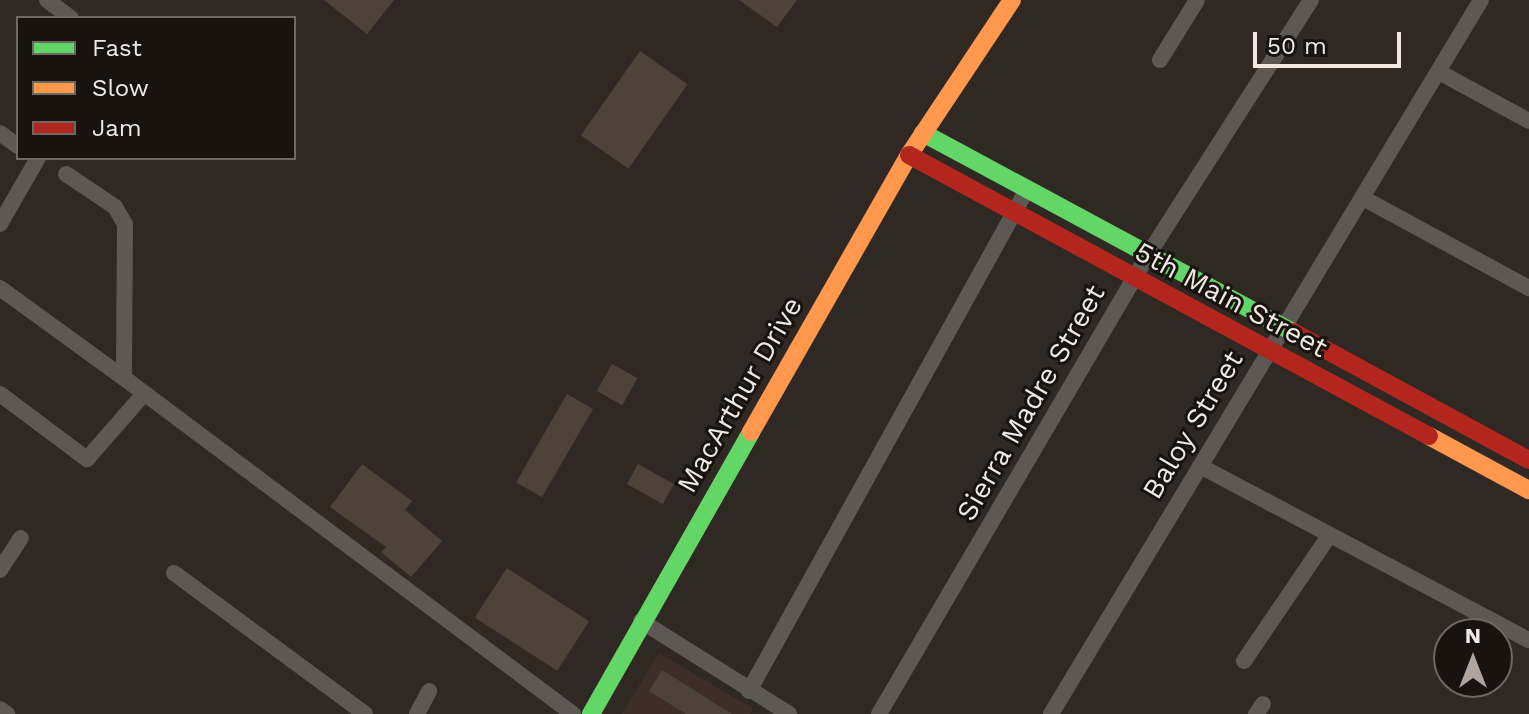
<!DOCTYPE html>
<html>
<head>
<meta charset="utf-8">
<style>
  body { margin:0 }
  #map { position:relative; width:1529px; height:714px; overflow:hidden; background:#302923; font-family:"Work Sans",sans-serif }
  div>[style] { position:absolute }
  .commercial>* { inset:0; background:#3f2d28 }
  .building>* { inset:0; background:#4e4339; transform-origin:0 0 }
  .street>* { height:16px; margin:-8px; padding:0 8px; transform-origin:8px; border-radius:8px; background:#5d5853 }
  .fast>* { height:18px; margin:-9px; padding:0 9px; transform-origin:9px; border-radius:9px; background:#63d668 }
  .slow>* { height:18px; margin:-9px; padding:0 9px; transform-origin:9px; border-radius:9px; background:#ff974d }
  .jam>* { height:18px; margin:-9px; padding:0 9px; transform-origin:9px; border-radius:9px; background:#b3261e }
  span { translate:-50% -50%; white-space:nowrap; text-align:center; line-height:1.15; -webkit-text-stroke:6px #18130e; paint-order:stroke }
  .street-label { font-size:28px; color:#f0e8e1 }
  .legend { position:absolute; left:16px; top:16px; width:280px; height:144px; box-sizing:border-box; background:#18130e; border:2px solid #6e6862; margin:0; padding:10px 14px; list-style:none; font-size:24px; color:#f0e8e1 }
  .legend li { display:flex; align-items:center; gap:16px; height:40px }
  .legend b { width:40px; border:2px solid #6e6862 }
  .north { position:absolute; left:1433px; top:618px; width:80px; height:80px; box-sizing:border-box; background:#18130e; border:2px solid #6e6862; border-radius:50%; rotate:0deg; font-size:22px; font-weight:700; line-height:32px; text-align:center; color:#f0e8e1 }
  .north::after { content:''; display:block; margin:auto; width:28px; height:36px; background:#ada59e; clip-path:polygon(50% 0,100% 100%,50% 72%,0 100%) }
  .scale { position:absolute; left:1253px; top:32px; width:148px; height:36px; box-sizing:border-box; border:4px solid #f0e8e1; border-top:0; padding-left:10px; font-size:24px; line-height:28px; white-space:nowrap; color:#f0e8e1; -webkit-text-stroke:6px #18130e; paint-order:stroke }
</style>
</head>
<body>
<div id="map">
  <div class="commercial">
    <i style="clip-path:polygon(659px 653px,753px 709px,750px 714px,622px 714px)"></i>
  </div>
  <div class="building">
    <i style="clip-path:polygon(324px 0,394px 0,367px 34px)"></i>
    <i style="clip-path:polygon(739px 0,797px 0,777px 27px)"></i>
    <i style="left:640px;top:51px;width:58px;height:103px;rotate:35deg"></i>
    <i style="left:612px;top:364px;width:29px;height:31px;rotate:29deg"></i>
    <i style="left:567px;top:394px;width:30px;height:102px;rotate:30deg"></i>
    <i style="clip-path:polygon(362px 464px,412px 501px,405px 510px,442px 541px,411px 577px,381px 552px,386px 547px,330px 507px)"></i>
    <i style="left:638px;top:464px;width:41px;height:23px;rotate:29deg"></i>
    <i style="left:507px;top:568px;width:98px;height:59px;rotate:33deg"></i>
    <i style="clip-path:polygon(662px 670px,732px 714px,686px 714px,649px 691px)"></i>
  </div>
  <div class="street">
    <i style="left:47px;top:0;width:30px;rotate:37deg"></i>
    <i style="left:1160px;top:60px;width:70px;rotate:-58.3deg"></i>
    <i style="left:1439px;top:72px;width:102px;rotate:28.6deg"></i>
    <i style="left:0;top:133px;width:22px;rotate:36deg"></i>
    <i style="left:66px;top:174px;width:59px;rotate:34deg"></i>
    <i style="left:115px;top:207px;width:20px;rotate:60deg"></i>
    <i style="left:125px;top:224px;width:154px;rotate:90.4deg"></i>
    <i style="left:124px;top:378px;width:561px;rotate:36.81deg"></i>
    <i style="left:1363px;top:198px;width:189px;rotate:28.5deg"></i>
    <i style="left:0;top:224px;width:76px;rotate:-60.1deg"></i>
    <i style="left:0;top:288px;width:153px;rotate:36deg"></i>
    <i style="left:0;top:394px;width:109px;rotate:36.8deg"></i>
    <i style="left:87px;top:459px;width:86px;rotate:-48.8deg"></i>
    <i style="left:1200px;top:466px;width:372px;rotate:27.9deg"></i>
    <i style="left:0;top:570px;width:38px;rotate:-57deg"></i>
    <i style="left:174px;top:573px;width:237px;rotate:36.4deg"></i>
    <i style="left:641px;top:621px;width:175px;rotate:32.1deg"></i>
    <i style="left:1244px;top:661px;width:151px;rotate:-55.8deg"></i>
    <i style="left:749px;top:691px;width:572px;rotate:-61.01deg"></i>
    <i style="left:0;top:709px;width:9px;rotate:36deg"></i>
    <i style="left:417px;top:714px;width:26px;rotate:-62deg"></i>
    <i style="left:879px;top:714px;width:528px;rotate:-59.65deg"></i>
    <i style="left:1146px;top:258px;width:306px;rotate:-57.4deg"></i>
    <i style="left:1051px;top:714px;width:833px;rotate:-58.94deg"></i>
    <i style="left:1256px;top:714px;width:12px;rotate:-55deg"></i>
  </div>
  <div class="fast">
    <i style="left:923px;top:133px;width:420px;rotate:28.3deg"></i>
    <i style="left:591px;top:714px;width:324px;rotate:-60.4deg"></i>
  </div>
  <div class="slow">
    <i style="left:751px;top:432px;width:319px;rotate:-60.3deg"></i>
    <i style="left:909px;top:155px;width:186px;rotate:-56.4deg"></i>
    <i style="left:1429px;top:436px;width:114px;rotate:28.4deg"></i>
  </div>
  <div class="jam">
    <i style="left:909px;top:155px;width:591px;rotate:28.39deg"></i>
    <i style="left:1293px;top:332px;width:268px;rotate:28.5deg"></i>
  </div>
  <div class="street-label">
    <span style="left:1231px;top:300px;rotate:28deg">5th Main Street</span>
    <span style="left:740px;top:395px;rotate:-60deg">MacArthur Drive</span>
    <span style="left:1031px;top:403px;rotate:-60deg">Sierra Madre Street</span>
    <span style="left:1193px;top:425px;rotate:-59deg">Baloy Street</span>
  </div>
  <ul class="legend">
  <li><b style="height:10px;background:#63d668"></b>Fast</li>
  <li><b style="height:10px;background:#ff974d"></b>Slow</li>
  <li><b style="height:10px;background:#b3261e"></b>Jam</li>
  </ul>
  <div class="north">N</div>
  <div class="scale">50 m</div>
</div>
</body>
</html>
